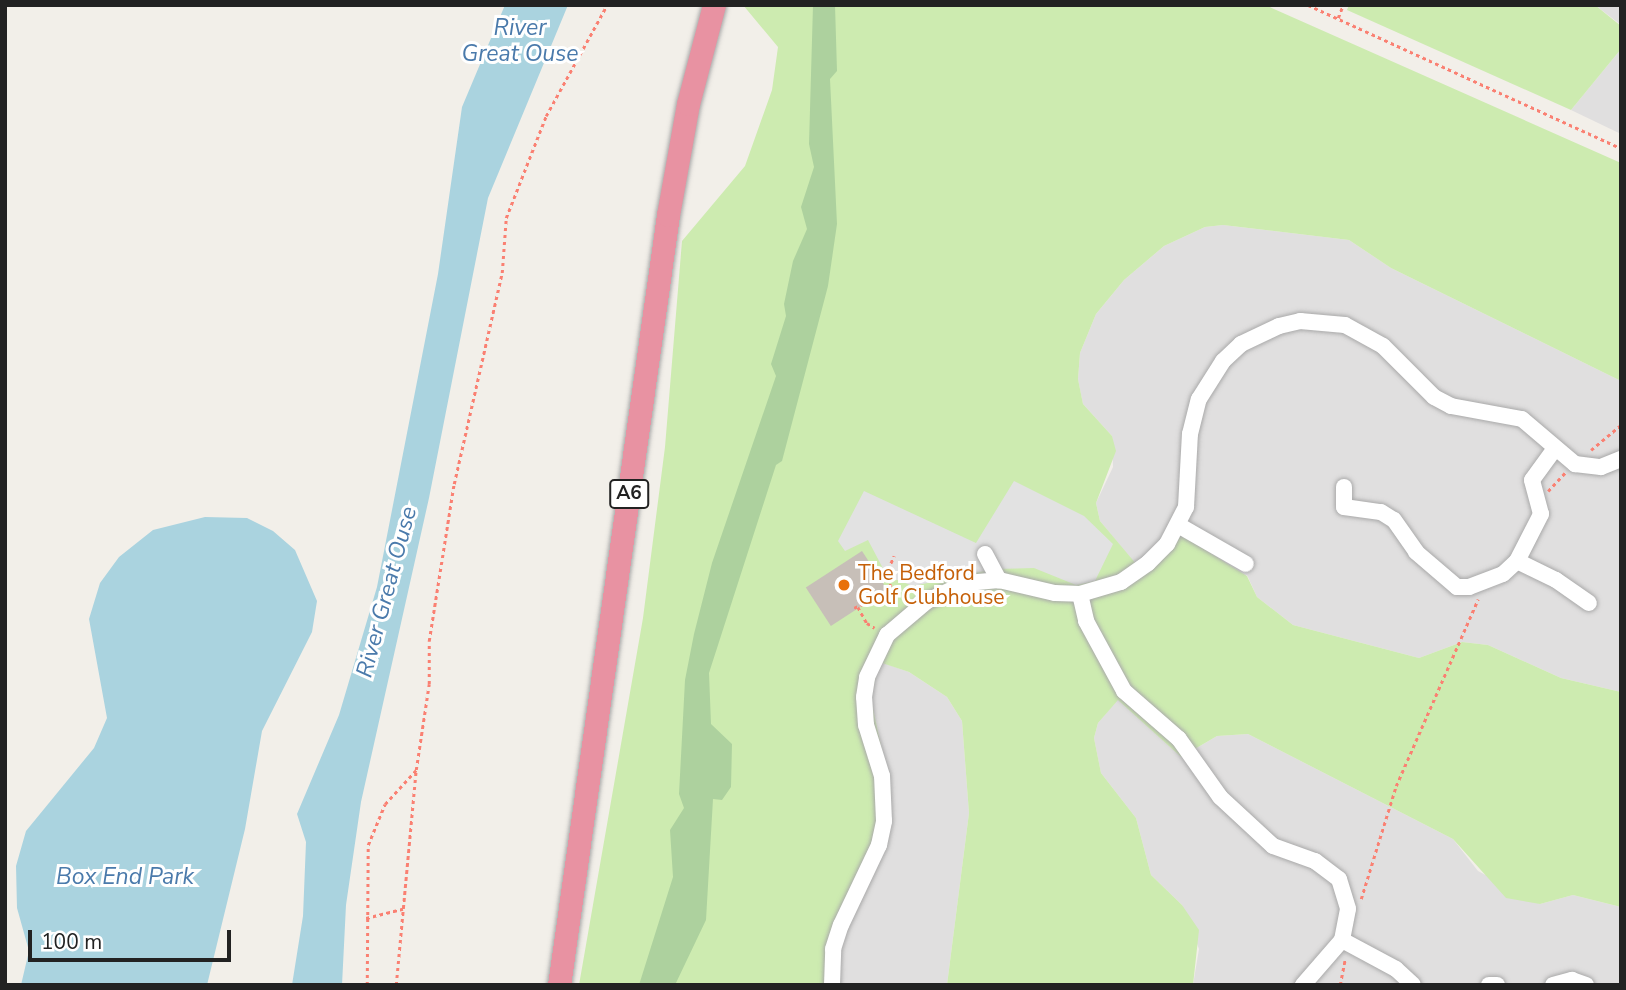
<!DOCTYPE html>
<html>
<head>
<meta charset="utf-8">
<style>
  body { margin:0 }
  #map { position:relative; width:1626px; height:990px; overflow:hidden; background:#f2efe9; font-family:"Nunito Sans",sans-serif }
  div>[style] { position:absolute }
  .residential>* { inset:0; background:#e0dfdf }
  .grass>* { inset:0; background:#cdebb0 }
  .forest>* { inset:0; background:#add19e }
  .parking>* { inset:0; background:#e2e2e2 }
  .water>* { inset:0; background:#aad3df }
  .building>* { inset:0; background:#c7bfb8; transform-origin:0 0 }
  .path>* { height:2.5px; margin-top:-1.25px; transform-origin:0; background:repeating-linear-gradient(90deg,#fa8072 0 3.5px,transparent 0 7px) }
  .roads { filter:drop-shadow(0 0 2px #a9a9a9) drop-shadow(0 0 2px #a9a9a9) }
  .minor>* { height:16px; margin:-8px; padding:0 8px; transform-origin:8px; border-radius:8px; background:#fff }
  .highway>* { height:23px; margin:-11.5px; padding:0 11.5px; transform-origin:11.5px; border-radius:11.5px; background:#e892a2 }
  .dots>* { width:19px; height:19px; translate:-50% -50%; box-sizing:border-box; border:4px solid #fff; border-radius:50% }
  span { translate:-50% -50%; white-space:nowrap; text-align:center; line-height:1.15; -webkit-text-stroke:6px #fff; paint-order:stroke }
  .shield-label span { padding:2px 5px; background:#fff; border:2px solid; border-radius:5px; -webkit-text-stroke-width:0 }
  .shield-label { font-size:19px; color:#222; font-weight:700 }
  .food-label { font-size:21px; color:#c56008 }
  .left { translate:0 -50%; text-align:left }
  .water-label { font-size:23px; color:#4a7aab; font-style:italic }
  .frame { position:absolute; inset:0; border:7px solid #222; pointer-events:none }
  .scale { position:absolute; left:28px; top:930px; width:203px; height:32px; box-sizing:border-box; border:4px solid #222; border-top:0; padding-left:9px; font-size:21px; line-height:24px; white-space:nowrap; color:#222; -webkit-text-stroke:5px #fff; paint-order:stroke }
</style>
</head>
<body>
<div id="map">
  <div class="residential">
    <i style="clip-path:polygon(1595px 5px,1621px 5px,1621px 26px,1621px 25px)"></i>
    <i style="clip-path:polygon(1621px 49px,1621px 134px,1571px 110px)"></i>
    <i style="clip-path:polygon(1223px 225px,1349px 240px,1391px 268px,1621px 381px,1621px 692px,1561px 678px,1488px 645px,1462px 642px,1419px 658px,1293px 625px,1257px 597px,1247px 575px,1137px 566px,1100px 521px,1096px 503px,1113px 467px,1112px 436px,1083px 404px,1078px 379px,1080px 353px,1096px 314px,1124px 280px,1164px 246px,1205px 227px)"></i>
    <i style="clip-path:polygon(878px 661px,909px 672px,947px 697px,962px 721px,969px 813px,947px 985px,838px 985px,841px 940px,886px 765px,871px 699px)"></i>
    <i style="clip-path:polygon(1118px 699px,1181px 757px,1217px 736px,1248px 734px,1453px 839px,1478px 871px,1540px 904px,1573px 895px,1621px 907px,1621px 985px,1193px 985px,1199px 949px,1182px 905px,1151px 875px,1136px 818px,1101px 773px,1094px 738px,1098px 723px)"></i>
  </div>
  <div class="grass">
    <i style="clip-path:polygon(743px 5px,1265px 5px,1621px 163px,1621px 381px,1391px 268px,1349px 240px,1223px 225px,1205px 227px,1164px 246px,1124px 280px,1096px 314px,1080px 353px,1078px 379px,1083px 404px,1112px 436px,1116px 451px,1096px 503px,1100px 521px,1137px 565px,1175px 531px,1247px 576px,1257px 597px,1293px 625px,1419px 658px,1462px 642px,1488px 645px,1561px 678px,1621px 692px,1621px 907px,1573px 895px,1540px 904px,1506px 898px,1453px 839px,1248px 734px,1217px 736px,1181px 757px,1118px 700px,1098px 723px,1094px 738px,1101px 773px,1136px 818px,1151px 875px,1182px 905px,1199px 930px,1193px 985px,947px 985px,969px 813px,962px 721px,947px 697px,909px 672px,879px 662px,871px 699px,891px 792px,890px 822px,841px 940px,838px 985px,579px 985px,643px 618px,665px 447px,682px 241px,745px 166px,772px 90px,778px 47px)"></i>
    <i style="clip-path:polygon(1349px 5px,1595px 5px,1621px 26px,1621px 49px,1571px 110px,1347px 10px)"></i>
  </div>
  <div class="forest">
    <i style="clip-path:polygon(813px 5px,835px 5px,837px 71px,830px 79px,837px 224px,828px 286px,782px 461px,776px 465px,709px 673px,711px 724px,732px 744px,731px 787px,722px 800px,713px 799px,706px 920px,675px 985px,639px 985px,673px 877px,670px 830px,684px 808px,679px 794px,685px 680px,694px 634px,712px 563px,776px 376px,771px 364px,786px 316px,784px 304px,793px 261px,807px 229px,801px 207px,814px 167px,809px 144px)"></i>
  </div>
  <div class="parking">
    <i style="clip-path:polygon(1014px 481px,1084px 516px,1113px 544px,1095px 581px,1076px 585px,1034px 568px,994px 569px,913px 586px,887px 576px,868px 540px,845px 551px,838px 541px,864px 491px,976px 543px)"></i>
  </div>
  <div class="water">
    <i style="clip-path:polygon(505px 5px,568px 5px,488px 198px,429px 498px,361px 802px,346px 905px,342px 985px,292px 985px,303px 916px,306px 842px,297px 814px,339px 715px,377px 587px,438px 274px,462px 107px)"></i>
    <i style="clip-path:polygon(205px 517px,247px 518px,273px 531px,295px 550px,317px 601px,312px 632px,262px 731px,245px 829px,207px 985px,21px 985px,29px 951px,17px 908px,16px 866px,26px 831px,94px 748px,107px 718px,89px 619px,100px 583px,119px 557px,153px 530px)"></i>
  </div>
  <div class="building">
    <i style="left:862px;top:551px;width:46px;height:67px;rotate:57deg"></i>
  </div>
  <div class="path">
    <i style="left:1308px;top:5px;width:344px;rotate:24.6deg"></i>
    <i style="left:1338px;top:18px;width:14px;rotate:-69deg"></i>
    <i style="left:1591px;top:450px;width:39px;rotate:-40deg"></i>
    <i style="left:1548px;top:491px;width:25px;rotate:-47deg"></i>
    <i style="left:858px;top:607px;width:18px;rotate:61deg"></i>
    <i style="left:867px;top:623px;width:9px;rotate:32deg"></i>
    <i style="left:854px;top:608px;width:37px;rotate:-24deg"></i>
    <i style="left:888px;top:593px;width:7px;rotate:-63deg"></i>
    <i style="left:891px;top:587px;width:13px;rotate:-119deg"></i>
    <i style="left:885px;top:576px;width:22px;rotate:-66deg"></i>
    <i style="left:1361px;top:899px;width:118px;rotate:-72.8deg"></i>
    <i style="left:1396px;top:786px;width:204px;rotate:-66.3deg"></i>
    <i style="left:366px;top:918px;width:38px;rotate:-14deg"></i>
    <i style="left:367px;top:985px;width:140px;rotate:-89.6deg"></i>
    <i style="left:368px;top:845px;width:44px;rotate:-67.5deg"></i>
    <i style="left:385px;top:804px;width:46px;rotate:-47.6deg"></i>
    <i style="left:416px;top:770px;width:87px;rotate:-81.4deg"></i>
    <i style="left:429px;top:684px;width:43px;rotate:-90deg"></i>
    <i style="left:429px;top:641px;width:159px;rotate:-81deg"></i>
    <i style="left:454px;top:484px;width:216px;rotate:-77.2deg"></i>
    <i style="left:502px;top:273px;width:55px;rotate:-85.8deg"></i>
    <i style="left:506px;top:218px;width:110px;rotate:-68.6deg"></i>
    <i style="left:546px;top:116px;width:127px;rotate:-61.2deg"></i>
    <i style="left:396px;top:985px;width:216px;rotate:-84.7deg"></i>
    <i style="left:1340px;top:985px;width:26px;rotate:-79deg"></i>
  </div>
  <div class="roads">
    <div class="minor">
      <i style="left:1344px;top:487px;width:20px;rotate:90deg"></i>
      <i style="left:1344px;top:507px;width:37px;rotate:8deg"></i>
      <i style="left:1381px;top:512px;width:15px;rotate:32deg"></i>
      <i style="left:1394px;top:520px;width:39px;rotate:55deg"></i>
      <i style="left:1416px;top:552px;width:54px;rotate:40.5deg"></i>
      <i style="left:1457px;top:587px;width:12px"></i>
      <i style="left:1469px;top:587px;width:36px;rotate:-21deg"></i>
      <i style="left:1503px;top:574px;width:19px;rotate:-43deg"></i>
      <i style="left:1517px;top:561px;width:53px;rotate:-62.9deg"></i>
      <i style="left:1541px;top:514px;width:35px;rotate:-105deg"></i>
      <i style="left:1532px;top:480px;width:39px;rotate:-54deg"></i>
      <i style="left:1178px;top:525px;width:78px;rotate:29.8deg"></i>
      <i style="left:985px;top:554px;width:30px;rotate:62deg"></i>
      <i style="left:1517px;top:561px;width:43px;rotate:26deg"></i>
      <i style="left:1556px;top:580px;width:40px;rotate:34.9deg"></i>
      <i style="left:1080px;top:594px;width:28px;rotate:77deg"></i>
      <i style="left:1086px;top:621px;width:80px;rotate:61.5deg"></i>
      <i style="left:1124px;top:691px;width:73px;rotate:41.1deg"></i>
      <i style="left:1179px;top:739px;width:71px;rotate:54.7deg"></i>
      <i style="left:1220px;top:797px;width:72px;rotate:42.8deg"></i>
      <i style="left:1273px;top:846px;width:45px;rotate:19.7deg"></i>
      <i style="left:1315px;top:861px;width:30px;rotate:37deg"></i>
      <i style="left:1339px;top:879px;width:31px;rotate:73deg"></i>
      <i style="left:1348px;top:909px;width:32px;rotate:101deg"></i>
      <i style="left:1342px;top:940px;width:60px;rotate:130.9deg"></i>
      <i style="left:1342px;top:940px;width:61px;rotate:28.2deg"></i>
      <i style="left:1396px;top:969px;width:23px;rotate:43deg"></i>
      <i style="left:832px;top:985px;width:36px;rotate:-88deg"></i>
      <i style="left:833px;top:949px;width:25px;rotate:-72deg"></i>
      <i style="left:841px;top:925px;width:89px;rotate:-64.6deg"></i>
      <i style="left:879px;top:845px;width:25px;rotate:-78deg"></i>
      <i style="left:884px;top:821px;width:45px;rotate:-92.5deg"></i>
      <i style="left:882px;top:776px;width:53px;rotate:-107.4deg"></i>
      <i style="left:866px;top:725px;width:28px;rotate:-94deg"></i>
      <i style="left:864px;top:697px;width:20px;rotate:-81deg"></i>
      <i style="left:867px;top:677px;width:47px;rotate:-64.5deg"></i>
      <i style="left:887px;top:635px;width:52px;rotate:-40.4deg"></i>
      <i style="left:927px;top:601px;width:43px;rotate:-24.8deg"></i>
      <i style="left:966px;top:583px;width:33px;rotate:-5deg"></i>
      <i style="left:999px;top:580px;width:57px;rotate:13.1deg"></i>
      <i style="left:1055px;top:593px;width:25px;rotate:2deg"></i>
      <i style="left:1080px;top:594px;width:43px;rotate:-16.3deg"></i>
      <i style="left:1121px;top:582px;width:33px;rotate:-35deg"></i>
      <i style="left:1148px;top:563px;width:27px;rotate:-45deg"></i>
      <i style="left:1167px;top:544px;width:42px;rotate:-62.8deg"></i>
      <i style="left:1186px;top:507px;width:73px;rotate:-86.9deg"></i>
      <i style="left:1190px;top:434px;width:36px;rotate:-76deg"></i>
      <i style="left:1199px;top:399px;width:45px;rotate:-57.7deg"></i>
      <i style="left:1223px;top:361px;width:25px;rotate:-43deg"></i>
      <i style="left:1241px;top:344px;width:42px;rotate:-25.3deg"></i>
      <i style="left:1279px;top:326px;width:22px;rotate:-13deg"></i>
      <i style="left:1300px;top:321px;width:45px;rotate:5.1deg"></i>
      <i style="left:1345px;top:325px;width:43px;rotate:28.9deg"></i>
      <i style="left:1383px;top:346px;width:72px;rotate:45deg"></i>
      <i style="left:1434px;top:397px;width:19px;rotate:28deg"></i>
      <i style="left:1451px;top:406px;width:72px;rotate:10.4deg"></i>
      <i style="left:1522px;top:419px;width:70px;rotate:40.3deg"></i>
      <i style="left:1575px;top:464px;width:26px;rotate:7deg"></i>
      <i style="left:1601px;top:467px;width:22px;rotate:-22deg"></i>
      <i style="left:1489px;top:985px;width:8px"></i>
      <i style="left:1553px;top:985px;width:20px;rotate:-15deg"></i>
      <i style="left:1572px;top:980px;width:15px;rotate:20deg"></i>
    </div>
    <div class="highway">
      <i style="left:559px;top:985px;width:778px;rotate:-81.94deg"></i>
      <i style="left:668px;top:215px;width:113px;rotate:-79.8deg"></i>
      <i style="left:688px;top:104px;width:102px;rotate:-75.3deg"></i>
    </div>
  </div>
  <div class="dots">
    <i style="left:844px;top:585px;background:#e8710a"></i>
  </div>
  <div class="shield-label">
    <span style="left:629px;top:494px">A6</span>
  </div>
  <div class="food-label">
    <span class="left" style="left:858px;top:585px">The Bedford<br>Golf Clubhouse</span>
  </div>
  <div class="water-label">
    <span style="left:520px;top:41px">River<br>Great Ouse</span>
    <span style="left:387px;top:592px;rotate:-75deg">River Great Ouse</span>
    <span style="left:125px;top:877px">Box End Park</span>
  </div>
  <div class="frame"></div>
  <div class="scale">100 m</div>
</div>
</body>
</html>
